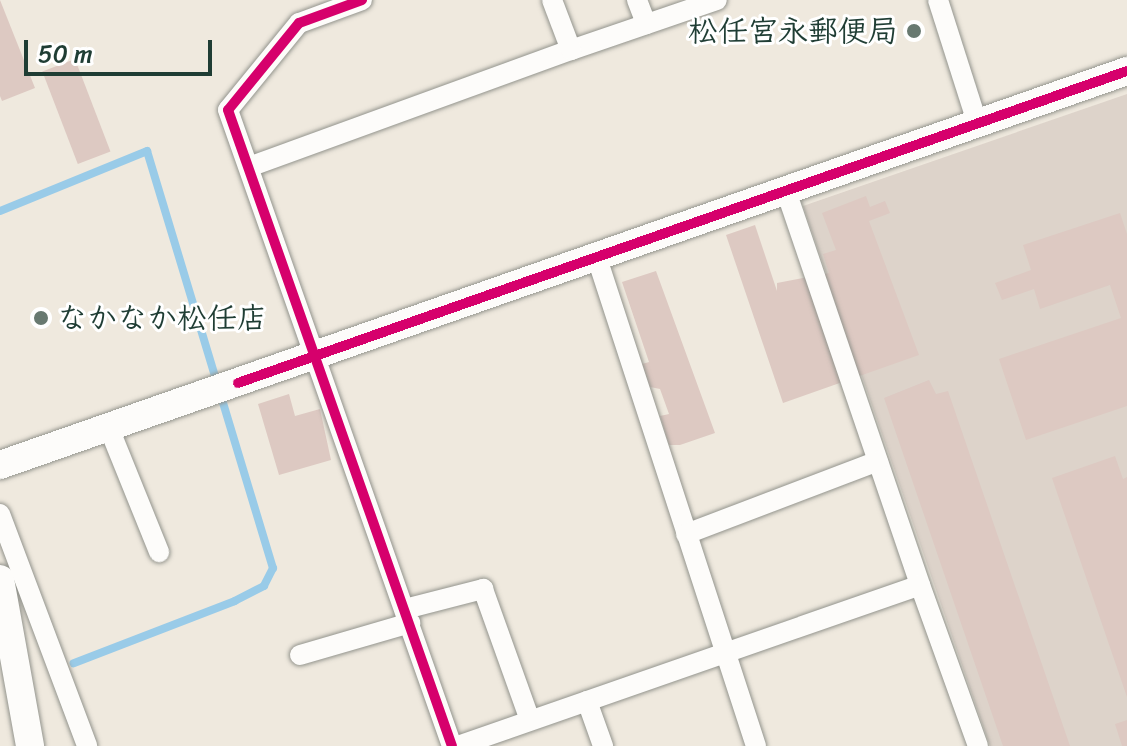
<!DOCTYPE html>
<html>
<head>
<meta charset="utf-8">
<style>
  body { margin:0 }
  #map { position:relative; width:1127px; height:746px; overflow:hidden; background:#efe9de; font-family:Sriracha,"Klee One",sans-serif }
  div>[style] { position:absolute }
  .industrial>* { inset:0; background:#ddd3ca }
  .stream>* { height:8px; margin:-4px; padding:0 4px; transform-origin:4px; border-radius:4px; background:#99cbe8 }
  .building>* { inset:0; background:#ddc9c2; transform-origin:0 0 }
  .roads { filter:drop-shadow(0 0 2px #93948d) drop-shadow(0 0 2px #93948d) }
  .street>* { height:20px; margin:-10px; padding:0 10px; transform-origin:10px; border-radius:10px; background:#fdfcfa }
  .secondary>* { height:28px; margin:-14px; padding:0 14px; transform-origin:14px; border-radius:14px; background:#fdfcfa }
  .cycleway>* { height:10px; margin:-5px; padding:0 5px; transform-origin:5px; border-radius:5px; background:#d6006c }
  .dots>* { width:22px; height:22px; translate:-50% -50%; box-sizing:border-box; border:4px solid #fff; border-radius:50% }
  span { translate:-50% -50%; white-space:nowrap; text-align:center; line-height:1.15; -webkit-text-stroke:6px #fff; paint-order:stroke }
  .poi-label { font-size:30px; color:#1f3d34; font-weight:700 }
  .right { translate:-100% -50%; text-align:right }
  .left { translate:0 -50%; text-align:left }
  .scale { position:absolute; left:24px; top:40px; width:188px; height:36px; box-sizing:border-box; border:4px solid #1f3d34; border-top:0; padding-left:10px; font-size:24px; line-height:28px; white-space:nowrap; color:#1f3d34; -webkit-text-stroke:6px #fff; paint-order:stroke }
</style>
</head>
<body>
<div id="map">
  <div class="industrial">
    <i style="clip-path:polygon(1127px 94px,1127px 746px,990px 746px,803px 206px)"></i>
  </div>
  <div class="stream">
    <i style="left:0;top:211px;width:159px;rotate:-22.2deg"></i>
    <i style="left:147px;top:151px;width:436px;rotate:73.2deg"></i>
    <i style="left:273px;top:568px;width:20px;rotate:117deg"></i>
    <i style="left:264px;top:586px;width:33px;rotate:153deg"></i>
    <i style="left:235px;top:601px;width:173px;rotate:158.9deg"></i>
  </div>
  <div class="building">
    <i style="clip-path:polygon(0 0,35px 88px,2px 101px,0 96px)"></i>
    <i style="left:75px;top:59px;width:99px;height:35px;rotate:69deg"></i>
    <i style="clip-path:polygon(866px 196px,870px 207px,885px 201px,890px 213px,869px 221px,919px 355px,783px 403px,726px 235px,755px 225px,777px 291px,777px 283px,829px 273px,823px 254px,836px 250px,822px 213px)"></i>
    <i style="clip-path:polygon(1120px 213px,1127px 234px,1127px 406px,1026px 440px,999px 359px,1121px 318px,1110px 285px,1040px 309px,1034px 289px,1002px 300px,995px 283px,1031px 270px,1023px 245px)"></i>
    <i style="clip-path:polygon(656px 271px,715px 433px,680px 445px,669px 445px,660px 416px,669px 414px,660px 389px,650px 387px,642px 364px,649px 362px,622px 282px)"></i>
    <i style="clip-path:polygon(929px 380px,936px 394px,948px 391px,1070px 746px,1003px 746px,884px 398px)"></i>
    <i style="clip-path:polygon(289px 394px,295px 416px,320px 409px,331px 460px,279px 475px,258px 404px)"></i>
    <i style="clip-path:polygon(1115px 456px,1123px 479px,1127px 477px,1127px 697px,1052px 478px)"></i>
    <i style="clip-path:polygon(1127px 720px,1127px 746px,1122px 746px,1115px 724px)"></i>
  </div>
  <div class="roads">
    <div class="street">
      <i style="left:362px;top:0;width:67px;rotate:159.9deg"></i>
      <i style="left:299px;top:23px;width:112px;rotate:129.2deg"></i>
      <i style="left:228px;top:110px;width:674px;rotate:70.6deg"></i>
      <i style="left:637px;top:0;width:26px;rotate:69deg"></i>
      <i style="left:938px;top:0;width:128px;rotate:72.3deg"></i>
      <i style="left:571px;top:50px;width:154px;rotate:-18.9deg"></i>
      <i style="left:249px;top:167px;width:343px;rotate:-20deg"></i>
      <i style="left:571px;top:50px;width:53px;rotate:-110.8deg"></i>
      <i style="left:785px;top:188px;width:419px;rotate:71.2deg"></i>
      <i style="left:596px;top:255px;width:516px;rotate:71.95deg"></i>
      <i style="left:109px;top:428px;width:134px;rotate:68deg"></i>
      <i style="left:0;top:514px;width:248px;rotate:69.4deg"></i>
      <i style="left:686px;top:534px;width:205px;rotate:-20.8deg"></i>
      <i style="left:405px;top:609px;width:81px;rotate:-14.4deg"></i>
      <i style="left:483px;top:589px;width:139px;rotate:70.3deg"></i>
      <i style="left:300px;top:655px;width:115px;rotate:-16.2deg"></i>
      <i style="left:587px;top:701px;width:48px;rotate:70.4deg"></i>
      <i style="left:458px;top:746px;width:489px;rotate:-19.2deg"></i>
      <i style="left:920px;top:585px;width:171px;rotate:70.2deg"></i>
    </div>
    <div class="secondary">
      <i style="left:0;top:465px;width:1194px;rotate:-19.27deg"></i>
      <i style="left:0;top:579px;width:170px;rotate:79.8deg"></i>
    </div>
  </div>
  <div class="cycleway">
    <i style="left:362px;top:0;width:67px;rotate:159.9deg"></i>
    <i style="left:299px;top:23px;width:112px;rotate:129.2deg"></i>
    <i style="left:228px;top:110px;width:674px;rotate:70.6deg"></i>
    <i style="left:238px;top:383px;width:942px;rotate:-19.34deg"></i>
  </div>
  <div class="dots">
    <i style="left:914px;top:31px;background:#687970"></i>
    <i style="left:41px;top:318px;background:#687970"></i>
  </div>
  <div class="poi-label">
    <span class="right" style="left:898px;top:31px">松任宮永郵便局</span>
    <span class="left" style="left:57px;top:318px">なかなか松任店</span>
  </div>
  <div class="scale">50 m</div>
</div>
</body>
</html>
